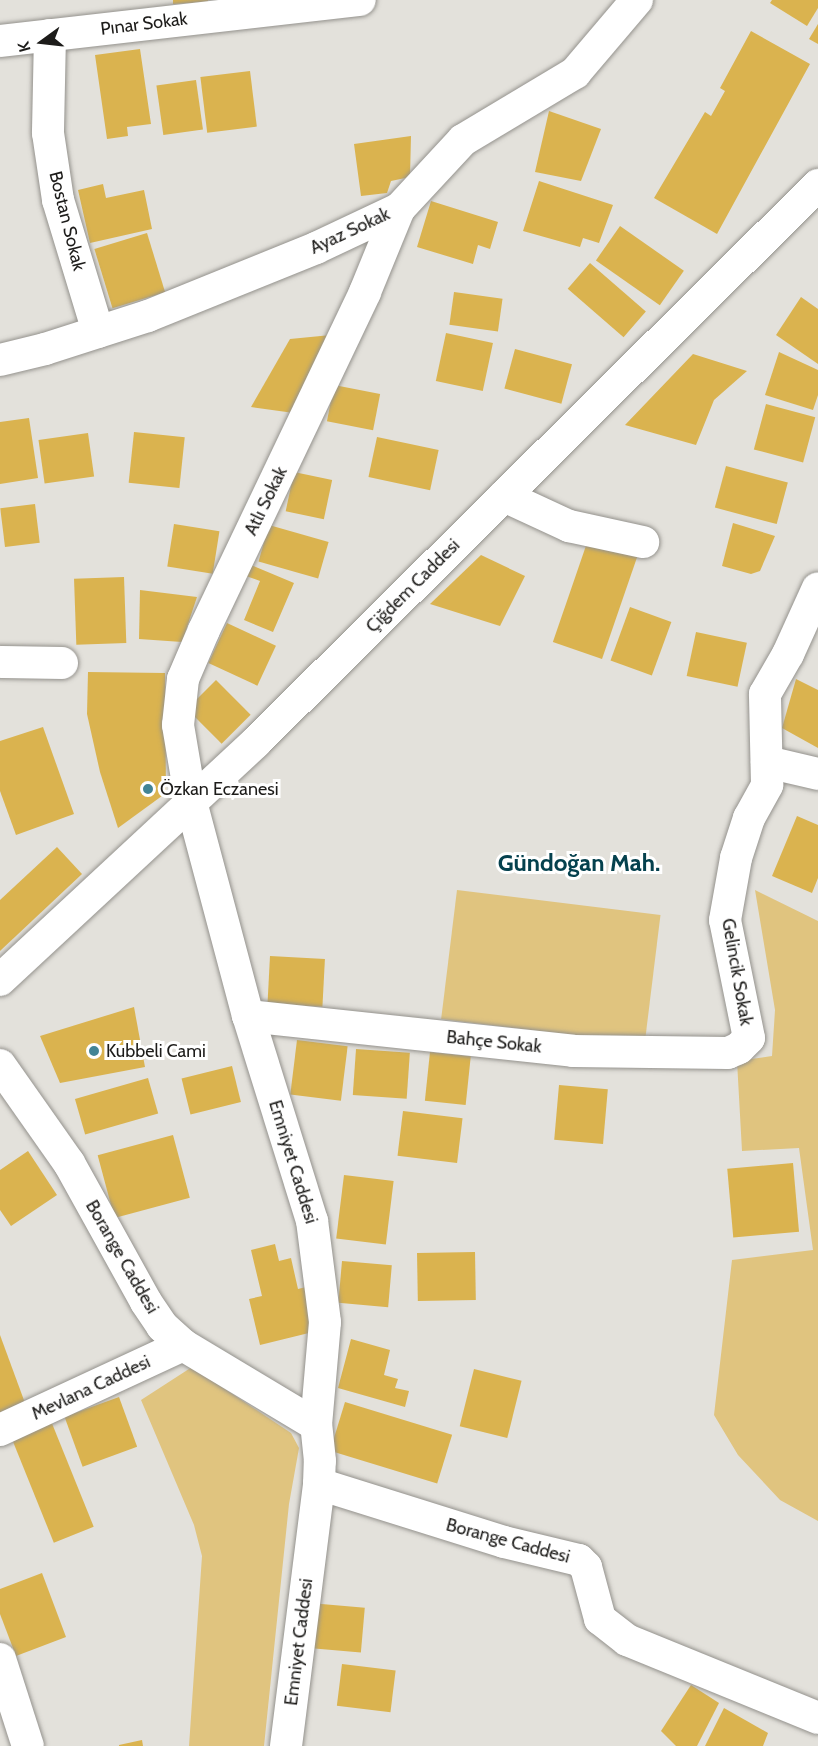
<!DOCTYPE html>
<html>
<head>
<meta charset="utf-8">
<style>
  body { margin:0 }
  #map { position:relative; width:818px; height:1746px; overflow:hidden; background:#e3e1db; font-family:Cabin,sans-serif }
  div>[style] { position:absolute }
  .green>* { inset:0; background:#e0c47f; transform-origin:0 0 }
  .building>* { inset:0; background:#dab34f; transform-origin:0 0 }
  .roads { filter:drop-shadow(0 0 2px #94928d) drop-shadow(0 0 2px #94928d) }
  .minor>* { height:32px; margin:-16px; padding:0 16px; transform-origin:16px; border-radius:16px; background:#fff }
  .dots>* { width:16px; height:16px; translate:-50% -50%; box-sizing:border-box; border:3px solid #fff; border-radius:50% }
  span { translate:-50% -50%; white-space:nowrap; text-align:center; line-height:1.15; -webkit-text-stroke:6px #fff; paint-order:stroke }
  .street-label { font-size:18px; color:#1d1c1a }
  .poi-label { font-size:18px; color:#1d1c1a }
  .left { translate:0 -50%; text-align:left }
  .district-label { font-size:24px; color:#05414e; font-weight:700 }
  .north { position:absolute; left:12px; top:12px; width:60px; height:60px; -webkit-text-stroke:4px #fff; paint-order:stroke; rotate:255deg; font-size:16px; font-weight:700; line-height:24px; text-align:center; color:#1d1c1a }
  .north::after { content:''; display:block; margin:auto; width:21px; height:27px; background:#1d1c1a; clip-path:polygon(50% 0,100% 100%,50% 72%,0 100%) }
</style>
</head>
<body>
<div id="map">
  <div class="green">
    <i style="left:457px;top:890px;width:205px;height:130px;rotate:7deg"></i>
    <i style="clip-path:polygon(755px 890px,818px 921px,818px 1521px,780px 1500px,738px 1455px,714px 1415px,732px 1260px,813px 1250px,799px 1148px,742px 1151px,737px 1061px,772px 1056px,775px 1010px)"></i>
    <i style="clip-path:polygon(192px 1367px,291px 1433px,299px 1448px,289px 1504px,264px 1746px,189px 1746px,202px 1556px,194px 1525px,141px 1400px)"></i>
  </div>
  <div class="building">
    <i style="clip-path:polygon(173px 0,208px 0,208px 2px,173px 4px)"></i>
    <i style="clip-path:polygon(772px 0,818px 0,818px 8px,807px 26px,770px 3px)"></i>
    <i style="clip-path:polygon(818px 24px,818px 44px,809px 39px)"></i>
    <i style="clip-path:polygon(751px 31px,810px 64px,717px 234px,654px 198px,705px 112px,711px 116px,725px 91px,720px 88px)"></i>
    <i style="clip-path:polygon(140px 49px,151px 124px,127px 127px,128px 136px,107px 139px,95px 55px)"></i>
    <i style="left:250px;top:71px;width:56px;height:50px;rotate:83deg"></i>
    <i style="left:196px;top:80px;width:50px;height:40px;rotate:82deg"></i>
    <i style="clip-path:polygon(549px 111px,601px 129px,581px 181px,535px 172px)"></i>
    <i style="clip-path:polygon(411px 136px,410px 177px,391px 181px,387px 193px,361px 196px,354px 144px)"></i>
    <i style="clip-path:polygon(539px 181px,613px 205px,599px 243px,583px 238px,580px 247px,523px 231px)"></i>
    <i style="clip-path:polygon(103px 184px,106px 198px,144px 190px,152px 229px,90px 243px,78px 190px)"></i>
    <i style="clip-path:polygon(431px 201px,498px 222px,490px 249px,478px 245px,473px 264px,417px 247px)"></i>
    <i style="left:620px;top:226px;width:78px;height:42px;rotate:35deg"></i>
    <i style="left:147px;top:233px;width:62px;height:55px;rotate:73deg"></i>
    <i style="left:590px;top:263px;width:74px;height:34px;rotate:41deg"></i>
    <i style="left:454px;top:292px;width:49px;height:33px;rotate:8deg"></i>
    <i style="clip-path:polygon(801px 297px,818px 309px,818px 364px,776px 335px)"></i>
    <i style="left:446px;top:333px;width:48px;height:49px;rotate:12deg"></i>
    <i style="clip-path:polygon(331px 335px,301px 414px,251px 407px,290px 339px)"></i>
    <i style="left:515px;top:349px;width:59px;height:41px;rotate:15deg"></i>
    <i style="clip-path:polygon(779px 352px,818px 370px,818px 395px,813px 410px,765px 395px)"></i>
    <i style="clip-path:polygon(693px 354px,747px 371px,714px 400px,696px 445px,625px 425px)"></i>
    <i style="left:334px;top:385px;width:47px;height:37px;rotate:11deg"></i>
    <i style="left:766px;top:404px;width:51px;height:47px;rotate:15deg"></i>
    <i style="clip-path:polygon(29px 418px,38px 478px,0 484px,0 422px)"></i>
    <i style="left:134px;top:432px;width:51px;height:51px;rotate:6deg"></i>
    <i style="left:88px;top:433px;width:44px;height:50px;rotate:82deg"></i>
    <i style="left:377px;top:437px;width:63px;height:41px;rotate:12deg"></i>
    <i style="left:726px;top:466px;width:64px;height:43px;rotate:15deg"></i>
    <i style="left:294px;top:472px;width:39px;height:40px;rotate:12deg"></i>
    <i style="left:35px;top:504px;width:39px;height:35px;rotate:83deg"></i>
    <i style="clip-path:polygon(733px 523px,775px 536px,760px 571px,751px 574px,722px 566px)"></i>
    <i style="left:174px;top:524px;width:46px;height:43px;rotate:9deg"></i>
    <i style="left:269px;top:525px;width:62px;height:38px;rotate:16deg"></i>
    <i style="left:589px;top:537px;width:52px;height:111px;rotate:19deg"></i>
    <i style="clip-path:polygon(481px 555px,525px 576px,500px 626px,430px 604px)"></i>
    <i style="clip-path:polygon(251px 565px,294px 583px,273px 632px,244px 620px,260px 581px,246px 576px)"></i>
    <i style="left:124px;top:577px;width:66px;height:50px;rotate:88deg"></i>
    <i style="clip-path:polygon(140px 590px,197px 597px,182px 642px,139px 639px)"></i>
    <i style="left:630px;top:607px;width:44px;height:57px;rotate:20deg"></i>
    <i style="left:227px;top:623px;width:54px;height:44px;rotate:25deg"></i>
    <i style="left:696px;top:632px;width:52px;height:45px;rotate:12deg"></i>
    <i style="clip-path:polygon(88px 672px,165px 673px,166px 793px,118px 828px,100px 772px,87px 714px)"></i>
    <i style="clip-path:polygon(796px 679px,818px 690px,818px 748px,782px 728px)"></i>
    <i style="left:216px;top:680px;width:49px;height:41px;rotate:45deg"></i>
    <i style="clip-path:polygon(43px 727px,74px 814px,16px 835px,0 791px,0 741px)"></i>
    <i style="clip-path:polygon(797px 816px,818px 825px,818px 878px,812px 893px,772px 876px)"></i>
    <i style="clip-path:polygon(57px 847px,82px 874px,0 951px,0 900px)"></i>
    <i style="left:270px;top:956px;width:55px;height:48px;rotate:3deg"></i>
    <i style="clip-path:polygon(134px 1007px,145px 1067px,60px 1083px,40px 1036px)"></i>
    <i style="left:297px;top:1040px;width:51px;height:55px;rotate:7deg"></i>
    <i style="left:356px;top:1049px;width:54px;height:46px;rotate:4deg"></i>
    <i style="left:430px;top:1052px;width:41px;height:49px;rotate:6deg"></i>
    <i style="left:232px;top:1066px;width:37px;height:52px;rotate:76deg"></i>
    <i style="left:148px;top:1078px;width:37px;height:76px;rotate:74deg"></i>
    <i style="left:559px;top:1085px;width:49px;height:55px;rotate:5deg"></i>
    <i style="left:403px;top:1111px;width:60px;height:45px;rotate:7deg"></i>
    <i style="left:173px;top:1135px;width:65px;height:78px;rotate:75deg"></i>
    <i style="clip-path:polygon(28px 1151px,57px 1195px,11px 1226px,0 1210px,0 1170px)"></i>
    <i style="left:793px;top:1163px;width:69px;height:66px;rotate:85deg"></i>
    <i style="left:344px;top:1175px;width:50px;height:64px;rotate:7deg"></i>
    <i style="clip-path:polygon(275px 1244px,279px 1261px,291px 1258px,298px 1289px,306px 1287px,317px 1331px,260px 1345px,249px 1299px,262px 1296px,251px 1250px)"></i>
    <i style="left:475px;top:1252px;width:48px;height:58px;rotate:89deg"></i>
    <i style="left:342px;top:1261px;width:50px;height:42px;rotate:5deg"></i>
    <i style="clip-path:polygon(0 1335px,25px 1403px,0 1413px)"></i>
    <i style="clip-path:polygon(351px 1339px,390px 1350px,384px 1375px,398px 1379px,395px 1388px,409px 1391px,405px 1407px,338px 1388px)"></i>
    <i style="left:474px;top:1369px;width:49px;height:59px;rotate:14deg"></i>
    <i style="left:119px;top:1397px;width:53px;height:58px;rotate:70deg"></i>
    <i style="left:345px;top:1402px;width:112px;height:51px;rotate:17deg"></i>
    <i style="left:51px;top:1421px;width:114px;height:43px;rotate:68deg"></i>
    <i style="clip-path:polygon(42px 1573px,66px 1637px,16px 1656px,0 1614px,0 1589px)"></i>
    <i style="left:310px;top:1603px;width:55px;height:45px;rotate:5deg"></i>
    <i style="left:342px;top:1664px;width:54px;height:42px;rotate:7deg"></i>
    <i style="clip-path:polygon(691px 1685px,719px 1703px,697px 1746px,676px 1746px,661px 1731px)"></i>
    <i style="clip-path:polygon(724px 1708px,768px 1733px,763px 1746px,705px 1746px)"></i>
    <i style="clip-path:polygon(142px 1740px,143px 1746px,119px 1746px,119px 1745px)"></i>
  </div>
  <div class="roads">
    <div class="minor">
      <i style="left:50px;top:35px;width:98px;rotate:91.2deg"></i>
      <i style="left:48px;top:133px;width:68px;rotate:81.5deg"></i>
      <i style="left:58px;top:200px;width:138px;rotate:73.1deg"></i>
      <i style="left:0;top:41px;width:362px;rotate:-6.5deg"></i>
      <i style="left:0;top:360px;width:46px;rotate:-13.7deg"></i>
      <i style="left:45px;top:349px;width:108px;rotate:-17.8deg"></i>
      <i style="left:148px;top:316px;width:181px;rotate:-22deg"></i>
      <i style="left:316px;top:248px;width:92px;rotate:-25.2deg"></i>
      <i style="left:399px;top:209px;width:94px;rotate:-47.2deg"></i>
      <i style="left:463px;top:140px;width:131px;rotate:-30.9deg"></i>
      <i style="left:575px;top:73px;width:96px;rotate:-49.7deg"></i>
      <i style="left:504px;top:496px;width:72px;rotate:24.8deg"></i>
      <i style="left:569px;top:526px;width:76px;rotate:12.2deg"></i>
      <i style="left:0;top:662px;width:62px;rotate:0.9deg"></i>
      <i style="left:767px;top:762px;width:52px;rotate:13.2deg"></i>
      <i style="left:0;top:980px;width:348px;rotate:-42.9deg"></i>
      <i style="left:255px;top:743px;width:793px;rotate:-44.74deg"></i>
      <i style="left:248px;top:1016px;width:327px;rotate:6.1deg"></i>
      <i style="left:573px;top:1051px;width:155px;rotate:0.7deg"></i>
      <i style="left:728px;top:1053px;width:12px;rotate:-24deg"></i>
      <i style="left:739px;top:1048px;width:14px;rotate:-45deg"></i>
      <i style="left:749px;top:1038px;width:120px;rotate:-101.5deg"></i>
      <i style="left:725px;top:920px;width:63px;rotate:-79.9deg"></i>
      <i style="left:736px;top:858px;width:42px;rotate:-72deg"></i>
      <i style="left:749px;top:818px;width:38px;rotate:-61deg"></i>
      <i style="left:767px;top:785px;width:91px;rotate:-91.3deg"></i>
      <i style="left:765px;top:694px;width:46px;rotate:-60.1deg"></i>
      <i style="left:788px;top:654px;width:72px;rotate:-65.6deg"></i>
      <i style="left:0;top:1065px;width:120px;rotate:54.9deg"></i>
      <i style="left:69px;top:1163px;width:159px;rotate:61deg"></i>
      <i style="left:146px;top:1302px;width:29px;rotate:56deg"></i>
      <i style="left:162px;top:1326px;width:28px;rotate:42deg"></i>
      <i style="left:183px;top:1345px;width:155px;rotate:31deg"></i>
      <i style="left:0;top:1430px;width:202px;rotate:-24.9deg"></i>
      <i style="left:319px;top:1484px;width:194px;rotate:17.4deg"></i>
      <i style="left:504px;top:1542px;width:77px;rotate:13.5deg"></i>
      <i style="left:579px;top:1560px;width:10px;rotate:45deg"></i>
      <i style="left:586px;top:1567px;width:54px;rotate:74.9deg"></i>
      <i style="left:600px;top:1619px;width:34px;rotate:38deg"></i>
      <i style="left:627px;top:1640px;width:206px;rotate:22.2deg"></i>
      <i style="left:0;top:1659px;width:91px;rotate:72.2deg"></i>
      <i style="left:286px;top:1746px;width:264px;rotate:-82.8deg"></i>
      <i style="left:319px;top:1484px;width:23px;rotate:-88deg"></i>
      <i style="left:320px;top:1461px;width:36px;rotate:-96deg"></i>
      <i style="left:316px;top:1425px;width:103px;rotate:-85deg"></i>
      <i style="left:325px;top:1322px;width:102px;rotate:-97.3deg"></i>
      <i style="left:312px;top:1221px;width:215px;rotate:-107.3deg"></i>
      <i style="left:248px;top:1016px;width:221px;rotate:-104.9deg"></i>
      <i style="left:191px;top:802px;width:78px;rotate:-99.6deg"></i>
      <i style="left:178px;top:725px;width:46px;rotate:-83.8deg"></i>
      <i style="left:183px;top:679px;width:53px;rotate:-66.8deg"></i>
      <i style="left:204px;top:630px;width:374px;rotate:-64.5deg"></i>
      <i style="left:365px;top:292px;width:90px;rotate:-67.7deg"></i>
    </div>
  </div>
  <div class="dots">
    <i style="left:148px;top:789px;background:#428495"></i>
    <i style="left:94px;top:1051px;background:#428495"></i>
  </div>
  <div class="street-label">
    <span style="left:144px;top:24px;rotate:-7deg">Pınar Sokak</span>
    <span style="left:67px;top:221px;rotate:76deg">Bostan Sokak</span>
    <span style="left:350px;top:231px;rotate:-25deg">Ayaz Sokak</span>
    <span style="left:266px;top:501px;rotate:-64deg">Atlı Sokak</span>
    <span style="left:413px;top:586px;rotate:-45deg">Çiğdem Caddesi</span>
    <span style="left:737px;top:972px;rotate:80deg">Gelincik Sokak</span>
    <span style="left:494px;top:1042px;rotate:6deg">Bahçe Sokak</span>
    <span style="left:293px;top:1162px;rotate:73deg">Emniyet Caddesi</span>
    <span style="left:122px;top:1257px;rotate:60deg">Borange Caddesi</span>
    <span style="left:91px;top:1388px;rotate:-25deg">Mevlana Caddesi</span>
    <span style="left:508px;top:1541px;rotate:15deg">Borange Caddesi</span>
    <span style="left:299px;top:1642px;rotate:-83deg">Emniyet Caddesi</span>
  </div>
  <div class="poi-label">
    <span class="left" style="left:160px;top:789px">Özkan Eczanesi</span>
    <span class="left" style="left:106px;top:1051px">Kubbeli Cami</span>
  </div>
  <div class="district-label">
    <span style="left:579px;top:863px">Gündoğan Mah.</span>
  </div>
  <div class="north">K</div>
</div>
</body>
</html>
